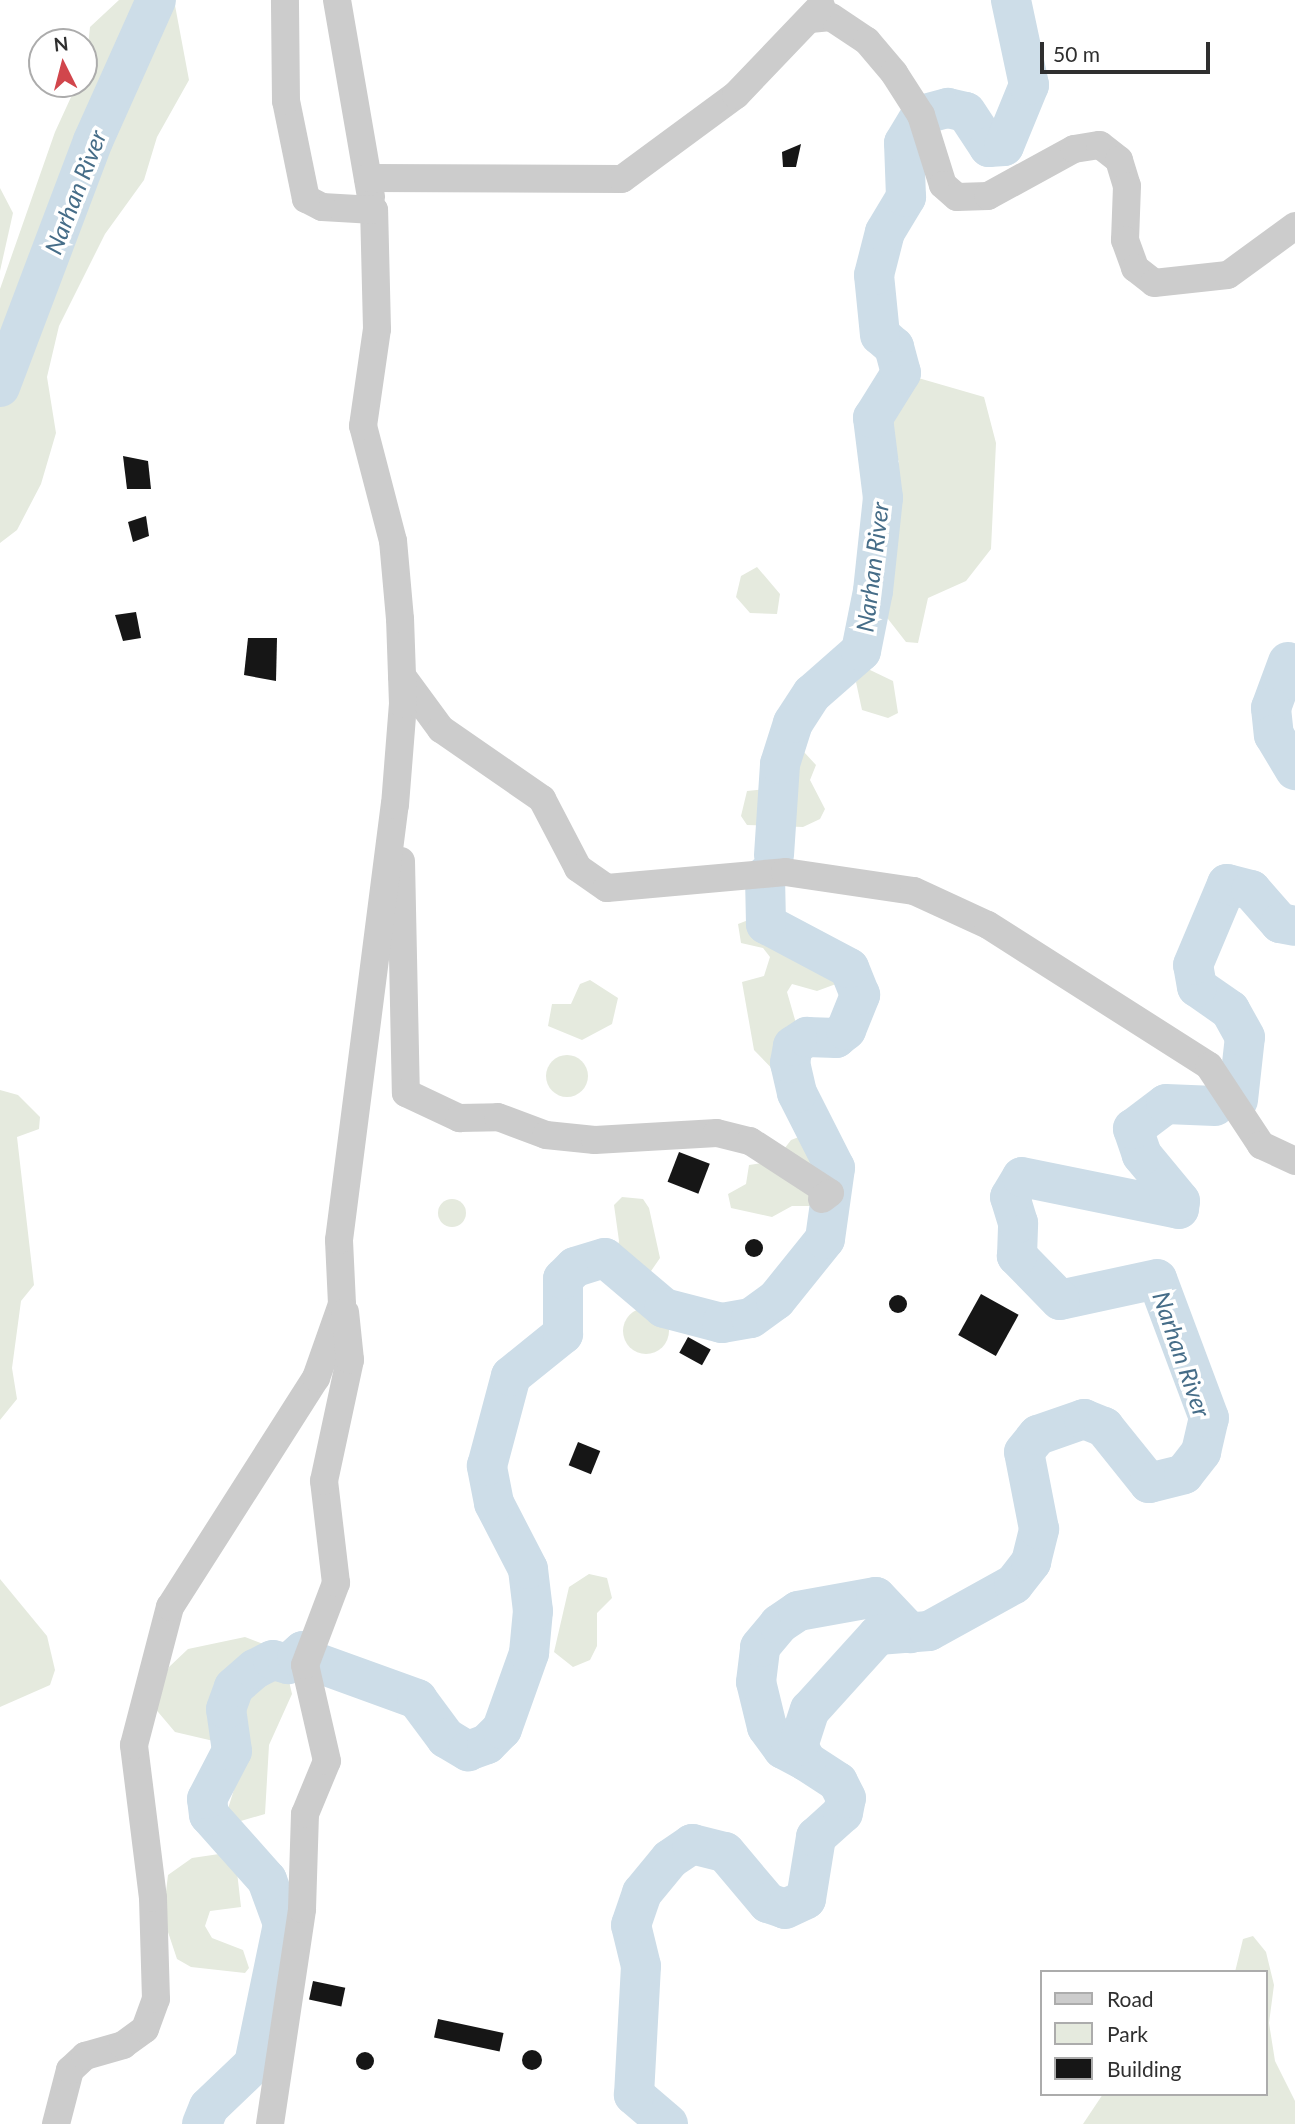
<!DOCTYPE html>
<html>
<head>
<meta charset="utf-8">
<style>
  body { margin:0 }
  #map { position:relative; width:1295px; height:2124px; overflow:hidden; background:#fff; font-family:Lato,sans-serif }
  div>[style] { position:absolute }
  .green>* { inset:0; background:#e5eade }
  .round { border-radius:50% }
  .stream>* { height:7px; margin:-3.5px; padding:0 3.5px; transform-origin:3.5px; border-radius:3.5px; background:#cddde8 }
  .river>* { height:40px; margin:-20px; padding:0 20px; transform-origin:20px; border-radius:20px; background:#cddde8 }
  .building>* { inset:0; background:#161616; transform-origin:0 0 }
  .minor>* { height:28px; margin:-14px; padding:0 14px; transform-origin:14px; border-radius:14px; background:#ccc }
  span { translate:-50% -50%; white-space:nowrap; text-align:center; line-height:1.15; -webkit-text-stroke:7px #fff; paint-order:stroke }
  .water-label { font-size:24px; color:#466d88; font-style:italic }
  .legend { position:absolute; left:1040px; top:1970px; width:228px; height:126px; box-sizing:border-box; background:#fff; border:2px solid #acacac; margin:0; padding:9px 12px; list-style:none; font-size:21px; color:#2f2f2f }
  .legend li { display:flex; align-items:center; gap:14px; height:35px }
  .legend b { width:35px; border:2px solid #acacac }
  .north { position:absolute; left:28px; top:28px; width:70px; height:70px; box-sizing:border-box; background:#fff; border:2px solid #acacac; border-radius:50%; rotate:354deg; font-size:19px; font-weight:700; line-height:28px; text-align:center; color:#2f2f2f }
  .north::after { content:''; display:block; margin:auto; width:24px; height:32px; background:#d1464c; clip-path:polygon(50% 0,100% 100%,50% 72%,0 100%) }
  .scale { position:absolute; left:1040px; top:42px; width:170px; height:32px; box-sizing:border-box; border:4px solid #2f2f2f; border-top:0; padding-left:9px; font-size:21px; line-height:24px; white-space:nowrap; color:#2f2f2f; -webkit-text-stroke:5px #fff; paint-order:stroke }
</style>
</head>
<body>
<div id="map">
  <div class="green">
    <i style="clip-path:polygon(119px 0,174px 0,189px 80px,157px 137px,144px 180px,105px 234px,59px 326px,47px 377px,56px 433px,41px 484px,17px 530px,0 543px,0 289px,55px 132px,77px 84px,84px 84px,90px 27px)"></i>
    <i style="clip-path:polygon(0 188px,13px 213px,0 271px)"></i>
    <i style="clip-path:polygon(901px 373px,984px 397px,996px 443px,991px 549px,966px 581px,928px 598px,918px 643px,906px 642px,888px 619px,875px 569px,880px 515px,899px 461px,867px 435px,886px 381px)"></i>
    <i style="clip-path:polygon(757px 567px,780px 594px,777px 614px,750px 613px,736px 597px,741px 576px)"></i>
    <i style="clip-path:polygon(868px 669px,893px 681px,898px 713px,888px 718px,862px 710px,856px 682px)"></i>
    <i style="clip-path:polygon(804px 752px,816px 765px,810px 780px,825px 809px,820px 819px,803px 827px,747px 825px,741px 816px,747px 791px,785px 787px,788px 761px)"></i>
    <i style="clip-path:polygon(756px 917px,804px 924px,837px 954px,836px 984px,817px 991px,792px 984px,787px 992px,806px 1058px,801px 1077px,782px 1079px,754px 1050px,742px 982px,764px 976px,770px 957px,763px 948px,741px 943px,738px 924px)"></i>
    <i style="clip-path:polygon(590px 980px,618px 998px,612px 1024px,582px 1040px,548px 1026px,552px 1004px,571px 1004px,580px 984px)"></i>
    <i class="round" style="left:546px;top:1055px;width:42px;height:42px"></i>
    <i style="clip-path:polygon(0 1090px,18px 1095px,40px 1117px,39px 1129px,17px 1137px,34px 1285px,21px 1301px,12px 1368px,17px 1399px,0 1420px)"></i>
    <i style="clip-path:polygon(804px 1135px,820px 1147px,829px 1168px,830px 1193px,818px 1206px,792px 1206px,772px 1217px,731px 1208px,728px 1194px,746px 1184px,749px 1165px,775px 1161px,791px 1140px)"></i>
    <i style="clip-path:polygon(622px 1197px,643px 1199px,649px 1208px,660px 1258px,649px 1274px,626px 1280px,611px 1276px,619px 1241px,614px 1205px)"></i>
    <i class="round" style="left:438px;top:1199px;width:28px;height:28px"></i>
    <i class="round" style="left:623px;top:1308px;width:46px;height:46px"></i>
    <i style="clip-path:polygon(589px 1574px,607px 1578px,612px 1598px,597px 1613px,597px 1646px,590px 1660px,573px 1667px,554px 1652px,569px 1587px)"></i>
    <i style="clip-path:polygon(0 1579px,47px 1636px,55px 1670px,50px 1685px,0 1707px)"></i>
    <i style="clip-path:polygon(245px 1637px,282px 1651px,292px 1694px,269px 1745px,265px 1814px,234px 1823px,227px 1812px,240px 1770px,235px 1746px,175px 1732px,153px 1706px,169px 1667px,188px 1649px)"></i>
    <i style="clip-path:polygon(226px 1853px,236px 1863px,241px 1907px,210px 1911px,205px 1926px,212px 1938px,243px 1950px,249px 1968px,245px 1973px,191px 1967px,177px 1959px,163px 1917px,168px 1875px,192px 1858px)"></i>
    <i style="clip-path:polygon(1253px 1936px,1266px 1952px,1274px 1985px,1269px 2023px,1275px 2061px,1295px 2101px,1295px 2124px,1083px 2124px,1103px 2094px,1265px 2094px,1265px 1972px,1235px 1972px,1243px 1939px)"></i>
  </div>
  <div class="stream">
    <i style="left:1288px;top:662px;width:12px;rotate:-55deg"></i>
  </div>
  <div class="river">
    <i style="left:0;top:387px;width:263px;rotate:-69.3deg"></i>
    <i style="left:93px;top:141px;width:154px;rotate:-65.9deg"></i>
    <i style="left:1288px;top:662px;width:49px;rotate:110.3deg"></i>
    <i style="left:1271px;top:708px;width:27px;rotate:84deg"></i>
    <i style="left:1274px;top:735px;width:41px;rotate:59deg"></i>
    <i style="left:774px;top:855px;width:91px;rotate:-86.2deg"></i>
    <i style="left:780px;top:764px;width:43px;rotate:-72.4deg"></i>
    <i style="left:793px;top:723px;width:35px;rotate:-57deg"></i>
    <i style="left:812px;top:694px;width:65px;rotate:-41.3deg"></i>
    <i style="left:861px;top:651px;width:61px;rotate:-78.7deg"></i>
    <i style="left:873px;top:591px;width:94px;rotate:-83.9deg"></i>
    <i style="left:883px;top:498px;width:81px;rotate:-97.1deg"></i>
    <i style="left:873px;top:418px;width:53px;rotate:-58.1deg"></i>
    <i style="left:901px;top:373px;width:27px;rotate:-105deg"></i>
    <i style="left:894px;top:347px;width:18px;rotate:-139deg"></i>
    <i style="left:880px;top:335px;width:60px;rotate:-95.7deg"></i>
    <i style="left:874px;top:275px;width:44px;rotate:-75.7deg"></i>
    <i style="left:885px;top:232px;width:41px;rotate:-59deg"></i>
    <i style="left:906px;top:197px;width:54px;rotate:-92.1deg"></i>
    <i style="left:904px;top:143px;width:33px;rotate:-59deg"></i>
    <i style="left:921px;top:115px;width:28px;rotate:-15deg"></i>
    <i style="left:948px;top:108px;width:18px;rotate:13deg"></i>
    <i style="left:966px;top:112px;width:42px;rotate:56.7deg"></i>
    <i style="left:989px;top:147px;width:15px;rotate:-4deg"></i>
    <i style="left:1004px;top:146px;width:66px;rotate:-67.7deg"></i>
    <i style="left:1029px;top:85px;width:87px;rotate:-102deg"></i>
    <i style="left:1238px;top:1100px;width:63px;rotate:-83.7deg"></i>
    <i style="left:1245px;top:1037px;width:31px;rotate:-119deg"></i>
    <i style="left:1230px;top:1010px;width:40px;rotate:-145.1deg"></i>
    <i style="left:1197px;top:987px;width:22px;rotate:-100deg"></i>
    <i style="left:1193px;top:965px;width:88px;rotate:-67.2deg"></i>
    <i style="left:1227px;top:884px;width:25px;rotate:14deg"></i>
    <i style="left:1251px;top:890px;width:44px;rotate:48.7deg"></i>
    <i style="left:1280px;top:923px;width:15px;rotate:11deg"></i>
    <i style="left:315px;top:1662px;width:109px;rotate:19.9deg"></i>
    <i style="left:417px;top:1699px;width:49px;rotate:53.4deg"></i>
    <i style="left:446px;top:1738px;width:26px;rotate:31deg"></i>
    <i style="left:468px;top:1751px;width:20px;rotate:-20deg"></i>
    <i style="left:487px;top:1744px;width:21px;rotate:-45deg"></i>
    <i style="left:502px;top:1729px;width:81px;rotate:-70.4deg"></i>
    <i style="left:529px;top:1653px;width:42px;rotate:-84.6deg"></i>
    <i style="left:533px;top:1611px;width:42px;rotate:-96.8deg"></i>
    <i style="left:528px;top:1569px;width:74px;rotate:-117.3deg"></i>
    <i style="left:494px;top:1503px;width:38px;rotate:-101deg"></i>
    <i style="left:487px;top:1466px;width:93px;rotate:-75.1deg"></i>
    <i style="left:511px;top:1376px;width:67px;rotate:-38.9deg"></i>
    <i style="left:563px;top:1334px;width:55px;rotate:-90deg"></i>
    <i style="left:563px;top:1279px;width:17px;rotate:-45deg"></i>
    <i style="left:575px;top:1267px;width:31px;rotate:-17deg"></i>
    <i style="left:605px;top:1258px;width:77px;rotate:40.3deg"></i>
    <i style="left:664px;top:1308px;width:60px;rotate:14.5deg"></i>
    <i style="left:722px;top:1323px;width:29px;rotate:-10deg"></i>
    <i style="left:751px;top:1318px;width:31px;rotate:-36deg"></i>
    <i style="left:776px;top:1300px;width:78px;rotate:-51.2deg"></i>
    <i style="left:825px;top:1239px;width:72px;rotate:-82deg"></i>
    <i style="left:835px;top:1168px;width:84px;rotate:-116.9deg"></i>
    <i style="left:797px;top:1093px;width:31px;rotate:-103deg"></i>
    <i style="left:790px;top:1063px;width:17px;rotate:-80deg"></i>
    <i style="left:793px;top:1046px;width:17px;rotate:-33deg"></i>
    <i style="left:807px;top:1037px;width:29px;rotate:2deg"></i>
    <i style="left:836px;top:1038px;width:13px;rotate:-39deg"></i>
    <i style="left:846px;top:1030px;width:38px;rotate:-68deg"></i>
    <i style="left:860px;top:995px;width:29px;rotate:-112deg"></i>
    <i style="left:849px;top:968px;width:94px;rotate:-152.1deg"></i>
    <i style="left:766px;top:924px;width:48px;rotate:-91.2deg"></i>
    <i style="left:806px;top:1761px;width:26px;rotate:-152deg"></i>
    <i style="left:783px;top:1749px;width:27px;rotate:-126deg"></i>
    <i style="left:767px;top:1727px;width:46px;rotate:-103.7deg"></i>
    <i style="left:756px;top:1682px;width:35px;rotate:-83deg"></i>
    <i style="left:760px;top:1647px;width:30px;rotate:-50deg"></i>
    <i style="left:779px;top:1624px;width:23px;rotate:-34deg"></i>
    <i style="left:798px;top:1611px;width:79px;rotate:-10.2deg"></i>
    <i style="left:876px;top:1597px;width:50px;rotate:46.6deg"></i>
    <i style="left:202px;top:2124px;width:18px;rotate:-68deg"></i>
    <i style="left:209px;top:2107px;width:62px;rotate:-43.7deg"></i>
    <i style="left:254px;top:2064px;width:143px;rotate:-78.3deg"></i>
    <i style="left:283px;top:1924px;width:47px;rotate:-110deg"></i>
    <i style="left:267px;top:1880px;width:87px;rotate:-131.7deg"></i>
    <i style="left:209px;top:1815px;width:16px;rotate:-97deg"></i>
    <i style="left:207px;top:1799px;width:54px;rotate:-62.5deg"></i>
    <i style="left:232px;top:1751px;width:42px;rotate:-98.1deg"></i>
    <i style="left:226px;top:1709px;width:23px;rotate:-70deg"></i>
    <i style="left:234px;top:1687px;width:28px;rotate:-41deg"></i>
    <i style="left:255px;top:1669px;width:20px;rotate:-27deg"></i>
    <i style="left:273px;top:1660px;width:16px;rotate:15deg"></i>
    <i style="left:288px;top:1664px;width:20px;rotate:-41deg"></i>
    <i style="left:303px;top:1651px;width:8px;rotate:135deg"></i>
    <i style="left:668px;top:2124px;width:45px;rotate:-139.5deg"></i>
    <i style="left:634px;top:2095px;width:129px;rotate:-86.9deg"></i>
    <i style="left:641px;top:1966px;width:42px;rotate:-103.7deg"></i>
    <i style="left:631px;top:1925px;width:34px;rotate:-71deg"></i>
    <i style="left:642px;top:1893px;width:44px;rotate:-50.5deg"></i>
    <i style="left:670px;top:1859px;width:27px;rotate:-34deg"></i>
    <i style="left:692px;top:1844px;width:34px;rotate:14deg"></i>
    <i style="left:725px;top:1852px;width:67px;rotate:49.9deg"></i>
    <i style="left:768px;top:1903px;width:18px;rotate:19deg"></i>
    <i style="left:785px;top:1909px;width:23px;rotate:-25deg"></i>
    <i style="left:806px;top:1899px;width:63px;rotate:-80.8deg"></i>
    <i style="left:816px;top:1837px;width:36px;rotate:-42deg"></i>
    <i style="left:843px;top:1813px;width:15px;rotate:-79deg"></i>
    <i style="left:846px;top:1798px;width:18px;rotate:-117deg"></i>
    <i style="left:838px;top:1782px;width:38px;rotate:-147deg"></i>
    <i style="left:806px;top:1761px;width:17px;rotate:-118deg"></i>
    <i style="left:798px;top:1746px;width:38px;rotate:-72deg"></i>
    <i style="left:810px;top:1710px;width:101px;rotate:-47.8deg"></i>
    <i style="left:878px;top:1635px;width:51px;rotate:-4.5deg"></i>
    <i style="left:929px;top:1631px;width:97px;rotate:-28.9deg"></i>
    <i style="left:1014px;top:1584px;width:28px;rotate:-52deg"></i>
    <i style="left:1031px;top:1562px;width:34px;rotate:-76deg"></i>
    <i style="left:1039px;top:1529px;width:78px;rotate:-101deg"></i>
    <i style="left:1024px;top:1452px;width:22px;rotate:-51deg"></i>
    <i style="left:1038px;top:1435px;width:49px;rotate:-19.2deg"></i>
    <i style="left:1084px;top:1419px;width:22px;rotate:22deg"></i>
    <i style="left:1104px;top:1427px;width:72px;rotate:51.2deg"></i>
    <i style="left:1149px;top:1483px;width:36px;rotate:-14deg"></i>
    <i style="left:1184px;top:1474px;width:28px;rotate:-52deg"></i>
    <i style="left:1201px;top:1452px;width:35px;rotate:-77deg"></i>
    <i style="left:1209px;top:1418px;width:148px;rotate:-110.5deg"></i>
    <i style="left:1157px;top:1279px;width:99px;rotate:167.8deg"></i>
    <i style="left:1060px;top:1300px;width:62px;rotate:-134.3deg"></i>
    <i style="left:1017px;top:1256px;width:33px;rotate:-88deg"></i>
    <i style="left:1018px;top:1223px;width:27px;rotate:-107deg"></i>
    <i style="left:1010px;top:1197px;width:23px;rotate:-59deg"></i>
    <i style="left:1022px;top:1177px;width:160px;rotate:11.5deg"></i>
    <i style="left:1179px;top:1209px;width:8px;rotate:-83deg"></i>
    <i style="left:1180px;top:1201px;width:60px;rotate:-129.6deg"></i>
    <i style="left:1142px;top:1155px;width:28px;rotate:-109deg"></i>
    <i style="left:1133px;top:1129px;width:41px;rotate:-37.1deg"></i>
    <i style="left:1166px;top:1104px;width:49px;rotate:2.3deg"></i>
  </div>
  <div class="building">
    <i style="clip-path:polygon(801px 144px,796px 167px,783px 167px,782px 152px)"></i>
    <i style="clip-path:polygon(123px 456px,148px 461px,151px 489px,127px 489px)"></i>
    <i style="clip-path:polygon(146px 516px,149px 536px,133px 542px,128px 522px)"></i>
    <i style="clip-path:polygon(136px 612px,141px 638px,123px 641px,115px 615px)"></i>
    <i style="clip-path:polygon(248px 638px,277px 638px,276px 681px,244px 675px)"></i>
    <i style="left:679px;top:1152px;width:33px;height:32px;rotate:21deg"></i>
    <i class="round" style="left:745px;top:1239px;width:18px;height:18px"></i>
    <i style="left:981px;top:1294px;width:43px;height:47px;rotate:29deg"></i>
    <i class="round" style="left:889px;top:1295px;width:18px;height:18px"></i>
    <i style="left:688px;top:1337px;width:26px;height:18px;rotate:29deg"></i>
    <i style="left:578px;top:1442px;width:24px;height:25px;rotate:22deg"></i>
    <i style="left:313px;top:1981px;width:33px;height:19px;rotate:12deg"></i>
    <i style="left:438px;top:2019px;width:67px;height:19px;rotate:12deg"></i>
    <i class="round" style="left:522px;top:2050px;width:20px;height:20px"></i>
    <i class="round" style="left:356px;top:2052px;width:18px;height:18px"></i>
  </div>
  <div class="minor">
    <i style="left:337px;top:0;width:200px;rotate:80.2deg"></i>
    <i style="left:810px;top:19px;width:21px;rotate:-5deg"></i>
    <i style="left:831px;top:17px;width:43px;rotate:33.7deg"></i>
    <i style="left:867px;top:41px;width:42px;rotate:49.8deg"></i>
    <i style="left:894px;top:73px;width:50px;rotate:57.3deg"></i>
    <i style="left:921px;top:115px;width:73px;rotate:72.6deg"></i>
    <i style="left:943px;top:185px;width:18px;rotate:41deg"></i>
    <i style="left:957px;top:197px;width:31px;rotate:-2deg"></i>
    <i style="left:988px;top:196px;width:98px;rotate:-28.7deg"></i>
    <i style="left:1074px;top:149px;width:26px;rotate:-9deg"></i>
    <i style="left:1100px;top:145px;width:24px;rotate:38deg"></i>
    <i style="left:1119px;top:160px;width:27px;rotate:73deg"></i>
    <i style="left:1127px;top:186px;width:54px;rotate:92.1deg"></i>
    <i style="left:1125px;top:240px;width:30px;rotate:70deg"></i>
    <i style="left:1135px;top:268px;width:24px;rotate:38deg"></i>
    <i style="left:1154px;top:283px;width:74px;rotate:-6.2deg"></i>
    <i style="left:1228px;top:275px;width:83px;rotate:-36.2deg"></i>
    <i style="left:368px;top:178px;width:254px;rotate:0.2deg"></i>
    <i style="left:622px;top:179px;width:142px;rotate:-36.4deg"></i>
    <i style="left:736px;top:95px;width:123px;rotate:-46.3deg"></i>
    <i style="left:402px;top:676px;width:66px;rotate:53.7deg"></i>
    <i style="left:441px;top:729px;width:123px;rotate:34.7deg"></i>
    <i style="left:542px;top:799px;width:78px;rotate:62.4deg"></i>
    <i style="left:578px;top:868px;width:35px;rotate:35deg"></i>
    <i style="left:607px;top:888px;width:179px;rotate:-5.1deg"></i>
    <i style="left:785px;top:872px;width:130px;rotate:8.4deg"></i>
    <i style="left:914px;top:891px;width:81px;rotate:24.7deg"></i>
    <i style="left:988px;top:925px;width:262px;rotate:32.5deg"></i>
    <i style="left:1209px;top:1066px;width:95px;rotate:56.6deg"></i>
    <i style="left:1261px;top:1145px;width:38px;rotate:25deg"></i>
    <i style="left:401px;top:861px;width:232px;rotate:88.8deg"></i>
    <i style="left:406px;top:1093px;width:59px;rotate:25.3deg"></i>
    <i style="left:459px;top:1118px;width:39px;rotate:-1deg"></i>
    <i style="left:498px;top:1117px;width:51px;rotate:20.6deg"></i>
    <i style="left:546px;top:1135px;width:49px;rotate:5.8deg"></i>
    <i style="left:595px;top:1140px;width:122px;rotate:-3.3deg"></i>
    <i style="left:717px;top:1133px;width:34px;rotate:14deg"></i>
    <i style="left:750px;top:1141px;width:95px;rotate:33deg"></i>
    <i style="left:830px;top:1193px;width:10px;rotate:143deg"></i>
    <i style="left:56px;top:2124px;width:56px;rotate:-75.5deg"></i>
    <i style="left:70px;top:2070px;width:21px;rotate:-43deg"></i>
    <i style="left:85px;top:2056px;width:40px;rotate:-16deg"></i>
    <i style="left:123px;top:2045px;width:27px;rotate:-36deg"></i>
    <i style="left:145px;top:2029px;width:32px;rotate:-70deg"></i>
    <i style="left:156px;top:1999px;width:101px;rotate:-91.7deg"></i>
    <i style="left:153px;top:1898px;width:154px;rotate:-97.1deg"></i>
    <i style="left:134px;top:1745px;width:143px;rotate:-75.4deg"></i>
    <i style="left:170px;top:1607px;width:272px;rotate:-57.5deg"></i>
    <i style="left:316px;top:1378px;width:78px;rotate:-70.6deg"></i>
    <i style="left:342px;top:1304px;width:64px;rotate:-92.7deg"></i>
    <i style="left:339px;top:1240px;width:439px;rotate:-82.7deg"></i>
    <i style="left:395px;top:805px;width:101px;rotate:-85.5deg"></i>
    <i style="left:403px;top:704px;width:85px;rotate:-92deg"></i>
    <i style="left:400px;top:619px;width:78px;rotate:-95.1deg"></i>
    <i style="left:393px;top:541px;width:119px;rotate:-104.6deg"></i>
    <i style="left:363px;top:426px;width:98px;rotate:-81.8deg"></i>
    <i style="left:377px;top:329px;width:119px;rotate:-91.4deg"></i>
    <i style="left:374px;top:210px;width:52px;rotate:-176.7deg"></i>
    <i style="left:322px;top:207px;width:18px;rotate:-153deg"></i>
    <i style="left:306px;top:199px;width:100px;rotate:-101.5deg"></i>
    <i style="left:286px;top:101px;width:101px;rotate:-90.6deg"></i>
    <i style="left:270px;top:2124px;width:217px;rotate:-81.5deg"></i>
    <i style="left:302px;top:1909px;width:95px;rotate:-88.2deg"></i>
    <i style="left:305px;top:1814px;width:57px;rotate:-67.5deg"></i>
    <i style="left:327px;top:1761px;width:98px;rotate:-102.9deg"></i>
    <i style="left:305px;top:1665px;width:88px;rotate:-69.3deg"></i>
    <i style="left:336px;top:1583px;width:103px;rotate:-96.7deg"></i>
    <i style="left:324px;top:1481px;width:124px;rotate:-77.9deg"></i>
    <i style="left:350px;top:1360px;width:48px;rotate:-95.9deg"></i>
  </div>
  <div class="water-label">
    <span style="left:75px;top:192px;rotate:-69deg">Narhan River</span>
    <span style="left:872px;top:567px;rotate:-83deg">Narhan River</span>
    <span style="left:1182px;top:1354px;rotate:71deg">Narhan River</span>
  </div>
  <ul class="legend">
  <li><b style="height:9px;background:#ccc"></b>Road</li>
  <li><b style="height:19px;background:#e5eade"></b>Park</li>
  <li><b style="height:19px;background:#161616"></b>Building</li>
  </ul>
  <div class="north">N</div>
  <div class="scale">50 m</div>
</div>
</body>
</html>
